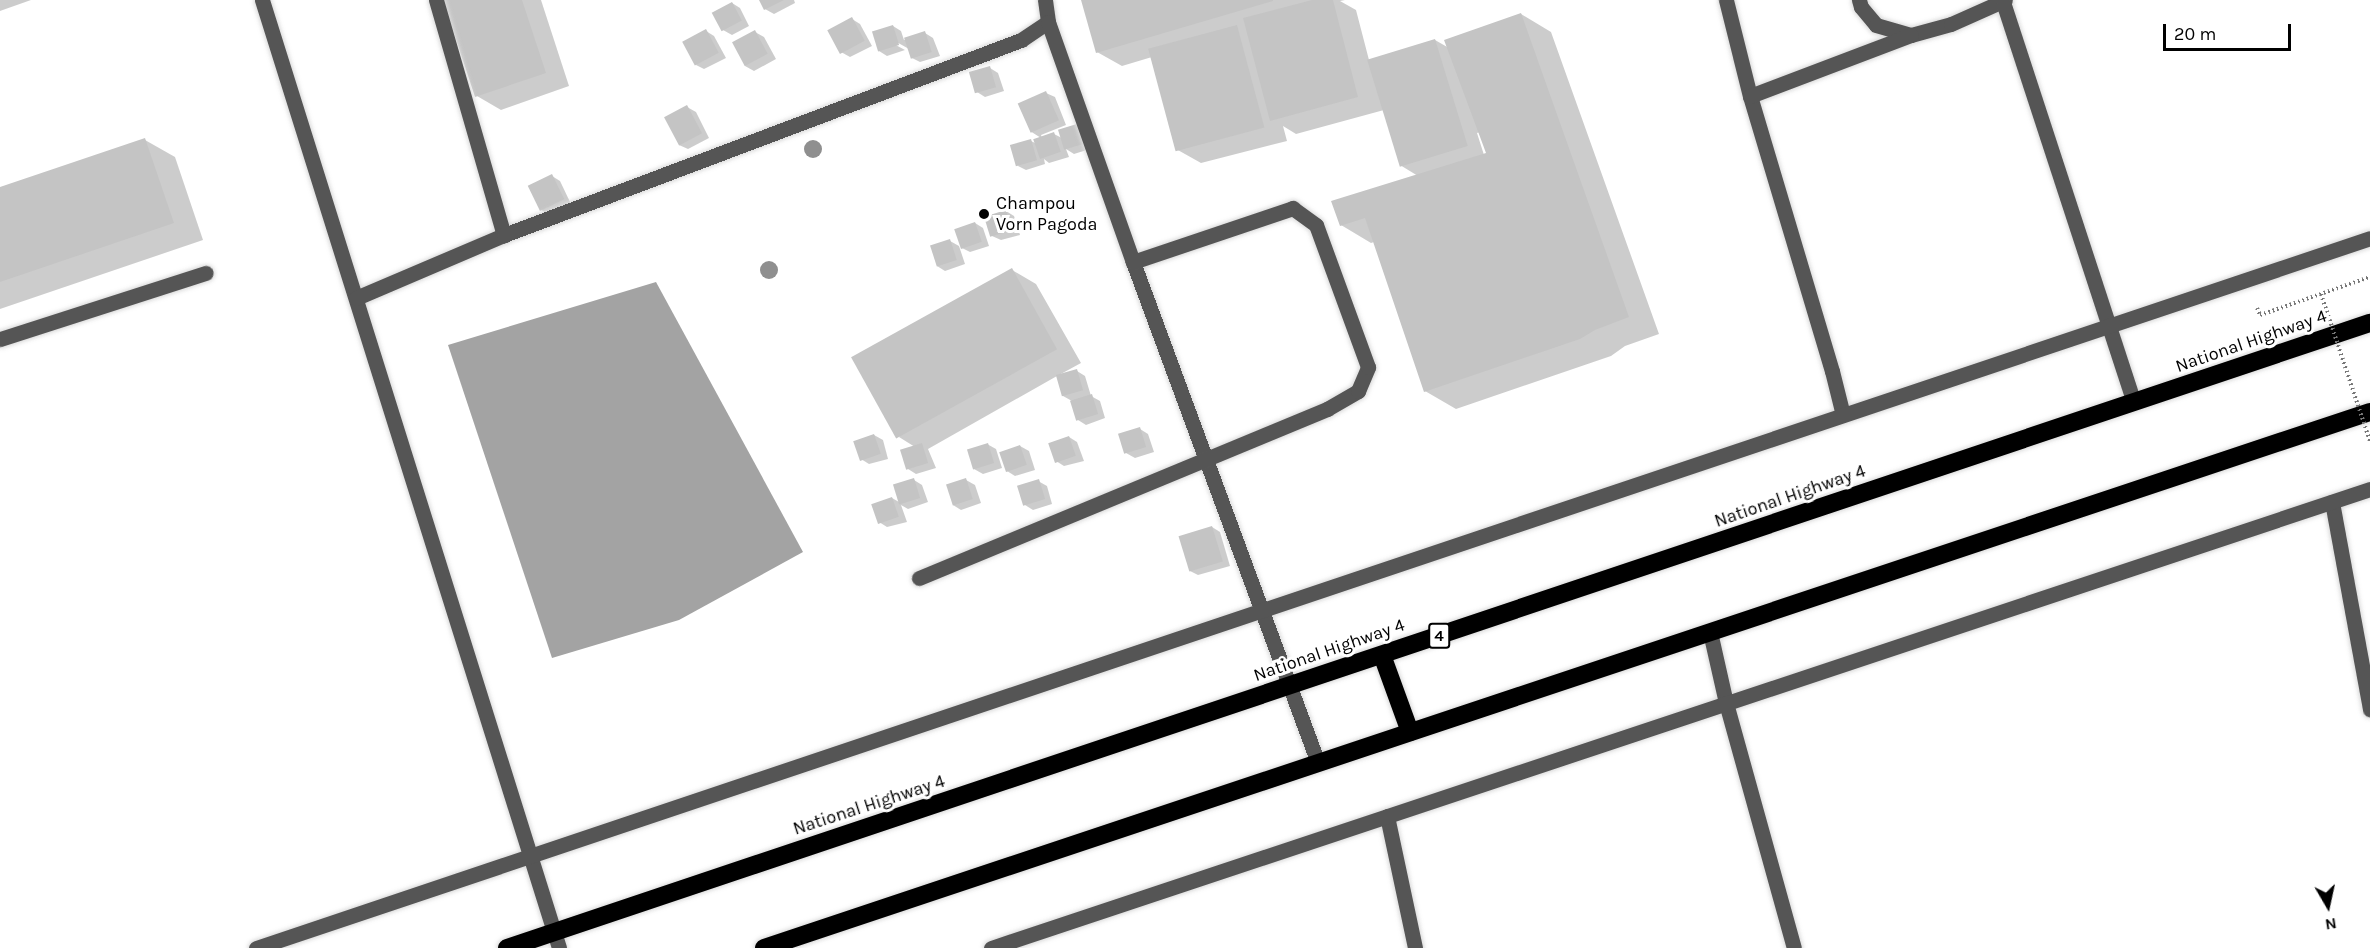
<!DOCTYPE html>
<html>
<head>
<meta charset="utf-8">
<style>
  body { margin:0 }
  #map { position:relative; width:2370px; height:948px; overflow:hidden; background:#fff; font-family:Karla,sans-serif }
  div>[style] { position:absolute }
  .water>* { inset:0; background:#a3a3a3 }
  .shadow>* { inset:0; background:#0003 }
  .building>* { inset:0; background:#c4c4c4; transform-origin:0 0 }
  .path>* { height:4px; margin-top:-2px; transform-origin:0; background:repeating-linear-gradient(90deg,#777 0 1.5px,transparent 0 4.5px) }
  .roads { filter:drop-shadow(0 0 2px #dbdbdb) drop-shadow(0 0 2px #dbdbdb) }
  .minor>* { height:15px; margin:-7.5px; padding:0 7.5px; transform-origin:7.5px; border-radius:7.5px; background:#555 }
  .highway>* { height:18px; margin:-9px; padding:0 9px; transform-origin:9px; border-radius:9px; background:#000 }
  .path-bridge>* { height:4px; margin-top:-2px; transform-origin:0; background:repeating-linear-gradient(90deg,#777 0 1.5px,transparent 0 4.5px) }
  .trees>* { width:18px; height:18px; margin:-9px; border-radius:50%; background:#8f8f8f }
  .dots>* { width:16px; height:16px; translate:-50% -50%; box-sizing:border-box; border:3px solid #fff; border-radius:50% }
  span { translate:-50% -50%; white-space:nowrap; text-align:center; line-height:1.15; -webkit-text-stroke:6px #fff; paint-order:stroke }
  .shield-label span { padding:2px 4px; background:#fff; border:2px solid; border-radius:4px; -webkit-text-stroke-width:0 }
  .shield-label { font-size:16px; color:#000; font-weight:700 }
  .poi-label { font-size:18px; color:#000 }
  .left { translate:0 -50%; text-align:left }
  .street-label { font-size:18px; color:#000 }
  .north { position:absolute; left:2298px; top:876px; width:60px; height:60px; -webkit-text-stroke:4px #fff; paint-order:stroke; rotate:171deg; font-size:16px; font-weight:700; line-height:24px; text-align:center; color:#000 }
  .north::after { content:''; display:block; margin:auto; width:21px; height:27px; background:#000; clip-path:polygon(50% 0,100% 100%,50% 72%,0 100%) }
  .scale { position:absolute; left:2163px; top:24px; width:128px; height:27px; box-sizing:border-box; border:3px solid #000; border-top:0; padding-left:8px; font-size:18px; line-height:21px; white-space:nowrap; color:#000; -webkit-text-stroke:4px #fff; paint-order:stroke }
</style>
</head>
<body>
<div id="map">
  <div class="water">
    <i style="clip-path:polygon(656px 282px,803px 552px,679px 620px,552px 658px,448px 345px)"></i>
  </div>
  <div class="shadow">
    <i style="clip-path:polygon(0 0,31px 0,0 11px)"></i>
    <i style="clip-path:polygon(444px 0,541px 0,569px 86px,501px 110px,477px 96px)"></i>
    <i style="clip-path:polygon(760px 0,794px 0,795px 3px,774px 14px,765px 9px)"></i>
    <i style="clip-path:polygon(evenodd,1082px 0,1345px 0,1340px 1px,1356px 10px,1369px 60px,1435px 40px,1449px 48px,1521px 14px,1551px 32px,1659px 334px,1625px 346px,1611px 356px,1456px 409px,1425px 391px,1374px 242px,1371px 243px,1341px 225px,1418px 176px,1400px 165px,1384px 110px,1296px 134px,1283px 126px,1287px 141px,1201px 163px,1176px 149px,1152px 57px,1122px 66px,1097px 52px,1082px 0,1480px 132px,1488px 154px,1484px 155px,1477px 133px,1480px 132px)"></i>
    <i style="clip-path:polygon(732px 3px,740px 8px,749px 26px,732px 35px,723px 30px)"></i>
    <i style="clip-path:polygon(852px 19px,860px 24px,872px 46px,850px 57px,841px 52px)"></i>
    <i style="clip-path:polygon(893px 26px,901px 31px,904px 40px,925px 33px,933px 38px,940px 56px,920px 62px,912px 58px,909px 49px,893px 40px,892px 43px,905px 50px,887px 56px,879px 51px)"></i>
    <i style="clip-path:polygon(706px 31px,714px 36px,726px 58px,704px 69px,696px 65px)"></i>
    <i style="clip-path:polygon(755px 32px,764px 37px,776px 59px,754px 71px,745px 66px)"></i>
    <i style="clip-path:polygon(990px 68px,998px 73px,1004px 91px,985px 97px,977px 92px)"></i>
    <i style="clip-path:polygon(1046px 93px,1055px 97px,1066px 125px,1041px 135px,1042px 138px,1054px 134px,1062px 138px,1060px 130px,1093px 148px,1074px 154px,1066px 149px,1069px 157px,1049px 163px,1044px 159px,1045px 164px,1026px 170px,1018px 166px,1031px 141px,1037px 144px,1041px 138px,1030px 131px)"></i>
    <i style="clip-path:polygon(687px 107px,696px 112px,709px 138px,688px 149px,679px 145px)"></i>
    <i style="clip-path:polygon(145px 140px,175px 157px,203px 240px,0 309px,0 189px)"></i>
    <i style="clip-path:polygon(552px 176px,560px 181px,571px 204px,549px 214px,541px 210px)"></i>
    <i style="clip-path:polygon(1006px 211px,1014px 216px,1020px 235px,1001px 240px,992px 236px)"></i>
    <i style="clip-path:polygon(975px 223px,983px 228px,989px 246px,970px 252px,962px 248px)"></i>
    <i style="clip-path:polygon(950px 241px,959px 246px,965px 264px,945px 271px,937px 266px)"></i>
    <i style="clip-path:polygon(1012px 270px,1036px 284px,1081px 363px,1059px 375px,1077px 371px,1085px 376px,1091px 396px,1100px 401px,1105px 418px,1086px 425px,1078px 420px,1072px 401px,1063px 396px,1057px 376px,928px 449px,936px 468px,916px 474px,908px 469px,915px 447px,899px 437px)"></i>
    <i style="clip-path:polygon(1140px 429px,1148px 434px,1154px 452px,1135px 458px,1126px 453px)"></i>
    <i style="clip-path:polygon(874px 435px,883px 440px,888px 459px,869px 464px,861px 459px)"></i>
    <i style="clip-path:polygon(1069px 437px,1077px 442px,1084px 461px,1064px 466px,1056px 461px)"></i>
    <i style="clip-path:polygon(987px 444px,996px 449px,1002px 468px,983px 474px,974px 469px)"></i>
    <i style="clip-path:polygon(1020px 446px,1029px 451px,1035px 470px,1015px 476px,1007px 471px)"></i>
    <i style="clip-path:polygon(914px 480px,922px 485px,928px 502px,908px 509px,901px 505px,907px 522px,887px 527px,879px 522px,892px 498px,899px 502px)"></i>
    <i style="clip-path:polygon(966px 480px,975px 485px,981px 503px,961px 510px,953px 505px)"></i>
    <i style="clip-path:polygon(1038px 481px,1047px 486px,1052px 504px,1033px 510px,1025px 505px)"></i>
    <i style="clip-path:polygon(1212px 527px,1220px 532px,1230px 566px,1198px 575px,1190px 571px)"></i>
  </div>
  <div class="building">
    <i style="clip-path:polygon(443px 0,522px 0,546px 73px,475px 97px)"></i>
    <i style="clip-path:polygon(759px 0,784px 0,764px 10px)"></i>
    <i style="clip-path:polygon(1081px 0,1273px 0,1273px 1px,1096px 53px)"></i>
    <i style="clip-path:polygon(1312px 0,1333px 0,1358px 97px,1270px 121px,1243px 18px)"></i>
    <i style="left:732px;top:2px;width:21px;height:23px;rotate:62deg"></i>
    <i style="clip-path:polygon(1521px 13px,1629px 317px,1595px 330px,1580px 339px,1424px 392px,1365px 218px,1340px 226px,1331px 201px,1486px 153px,1444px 40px)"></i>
    <i style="left:852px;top:17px;width:27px;height:28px;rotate:62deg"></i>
    <i style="left:893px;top:25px;width:21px;height:22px;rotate:73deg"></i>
    <i style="left:1237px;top:25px;width:106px;height:92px;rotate:75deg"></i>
    <i style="left:706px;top:29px;width:27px;height:27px;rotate:62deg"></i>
    <i style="left:755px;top:30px;width:27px;height:26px;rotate:62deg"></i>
    <i style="left:925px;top:31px;width:22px;height:22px;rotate:72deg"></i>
    <i style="left:1435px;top:39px;width:112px;height:71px;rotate:73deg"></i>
    <i style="left:990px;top:66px;width:22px;height:22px;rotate:74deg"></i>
    <i style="left:1046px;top:91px;width:32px;height:31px;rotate:66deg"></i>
    <i style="left:687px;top:105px;width:32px;height:26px;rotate:62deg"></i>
    <i style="left:1080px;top:123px;width:21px;height:23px;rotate:73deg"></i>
    <i style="left:1054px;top:132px;width:21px;height:22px;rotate:71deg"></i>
    <i style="clip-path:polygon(145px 138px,174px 223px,0 282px,0 187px)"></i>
    <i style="left:1031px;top:139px;width:22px;height:22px;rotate:74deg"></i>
    <i style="left:552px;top:174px;width:28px;height:27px;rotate:64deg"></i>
    <i style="left:1006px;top:210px;width:21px;height:23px;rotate:73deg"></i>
    <i style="left:975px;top:222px;width:21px;height:22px;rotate:71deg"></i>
    <i style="left:950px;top:239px;width:22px;height:21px;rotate:72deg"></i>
    <i style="left:1012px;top:268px;width:93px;height:184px;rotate:61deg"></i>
    <i style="left:1077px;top:369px;width:22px;height:22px;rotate:74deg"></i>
    <i style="left:1092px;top:394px;width:21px;height:23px;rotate:73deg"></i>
    <i style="left:1140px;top:427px;width:21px;height:23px;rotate:73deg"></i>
    <i style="left:874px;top:434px;width:21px;height:22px;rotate:71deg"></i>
    <i style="left:1069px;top:436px;width:21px;height:22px;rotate:71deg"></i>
    <i style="left:922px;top:443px;width:21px;height:23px;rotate:73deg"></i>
    <i style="left:988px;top:443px;width:21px;height:22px;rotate:73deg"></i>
    <i style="left:1020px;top:445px;width:21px;height:22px;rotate:71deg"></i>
    <i style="left:914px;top:478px;width:21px;height:22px;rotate:73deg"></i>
    <i style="left:966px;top:478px;width:22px;height:21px;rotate:72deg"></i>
    <i style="left:1039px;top:479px;width:21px;height:23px;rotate:73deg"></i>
    <i style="left:892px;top:497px;width:21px;height:22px;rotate:71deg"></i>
    <i style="left:1212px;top:526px;width:37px;height:35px;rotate:73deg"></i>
  </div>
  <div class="path">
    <i style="left:2257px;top:308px;width:8px;rotate:67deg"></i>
    <i style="left:2260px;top:315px;width:116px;rotate:-19.1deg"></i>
  </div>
  <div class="roads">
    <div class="minor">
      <i style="left:262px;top:0;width:993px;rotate:72.6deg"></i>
      <i style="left:436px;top:0;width:245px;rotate:73.9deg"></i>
      <i style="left:1045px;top:0;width:22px;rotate:82deg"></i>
      <i style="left:1726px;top:0;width:99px;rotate:76deg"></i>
      <i style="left:1750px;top:96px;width:287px;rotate:73.4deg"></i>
      <i style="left:1832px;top:371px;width:45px;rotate:76deg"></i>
      <i style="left:1859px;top:0;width:7px;rotate:74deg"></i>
      <i style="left:1861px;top:7px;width:23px;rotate:50deg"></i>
      <i style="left:1876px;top:25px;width:36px;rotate:16deg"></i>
      <i style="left:1911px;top:35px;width:41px;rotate:-15.4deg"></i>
      <i style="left:1951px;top:24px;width:59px;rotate:-24deg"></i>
      <i style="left:2003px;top:2px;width:421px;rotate:71.9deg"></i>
      <i style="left:1750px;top:96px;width:172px;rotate:-20.8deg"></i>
      <i style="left:356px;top:298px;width:161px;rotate:-23.1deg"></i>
      <i style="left:504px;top:235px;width:553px;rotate:-20.67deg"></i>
      <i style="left:1021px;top:40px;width:32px;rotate:-34deg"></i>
      <i style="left:1048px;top:22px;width:255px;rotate:70.5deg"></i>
      <i style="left:1133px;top:262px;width:534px;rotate:69.73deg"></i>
      <i style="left:0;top:339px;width:216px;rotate:-17.8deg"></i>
      <i style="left:2332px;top:502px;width:211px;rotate:79.6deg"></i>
      <i style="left:919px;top:578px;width:442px;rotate:-22.5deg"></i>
      <i style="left:1327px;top:409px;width:36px;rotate:-30deg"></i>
      <i style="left:1358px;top:391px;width:26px;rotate:-67deg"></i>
      <i style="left:1368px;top:367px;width:151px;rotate:-110.1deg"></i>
      <i style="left:1316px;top:225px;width:29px;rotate:-144deg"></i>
      <i style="left:1293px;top:208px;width:169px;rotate:161.4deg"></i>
      <i style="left:1710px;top:632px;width:73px;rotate:77.3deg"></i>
      <i style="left:1726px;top:703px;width:254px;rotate:74.5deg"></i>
      <i style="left:1387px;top:816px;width:135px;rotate:78deg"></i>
      <i style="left:256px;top:948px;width:2230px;rotate:-18.56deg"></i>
      <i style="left:991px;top:948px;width:1453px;rotate:-18.41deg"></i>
    </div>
    <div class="highway">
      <i style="left:1382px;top:655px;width:82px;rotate:70deg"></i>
      <i style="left:507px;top:948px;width:1965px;rotate:-18.55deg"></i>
      <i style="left:764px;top:948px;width:1693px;rotate:-18.46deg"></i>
    </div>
  </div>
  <div class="path-bridge">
    <i style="left:2321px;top:294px;width:155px;rotate:71.6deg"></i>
  </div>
  <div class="trees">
    <i style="left:813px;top:149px"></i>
    <i style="left:769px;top:270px"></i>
  </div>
  <div class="dots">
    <i style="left:984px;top:214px;background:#000"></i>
  </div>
  <div class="shield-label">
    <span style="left:1439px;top:636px">4</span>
  </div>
  <div class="poi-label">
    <span class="left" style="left:996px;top:214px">Champou<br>Vorn Pagoda</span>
  </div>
  <div class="street-label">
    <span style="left:2251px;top:341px;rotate:-19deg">National Highway 4</span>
    <span style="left:1790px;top:496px;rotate:-19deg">National Highway 4</span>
    <span style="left:1329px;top:650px;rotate:-19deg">National Highway 4</span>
    <span style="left:869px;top:805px;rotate:-18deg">National Highway 4</span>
  </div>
  <div class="north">N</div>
  <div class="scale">20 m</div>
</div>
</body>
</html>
